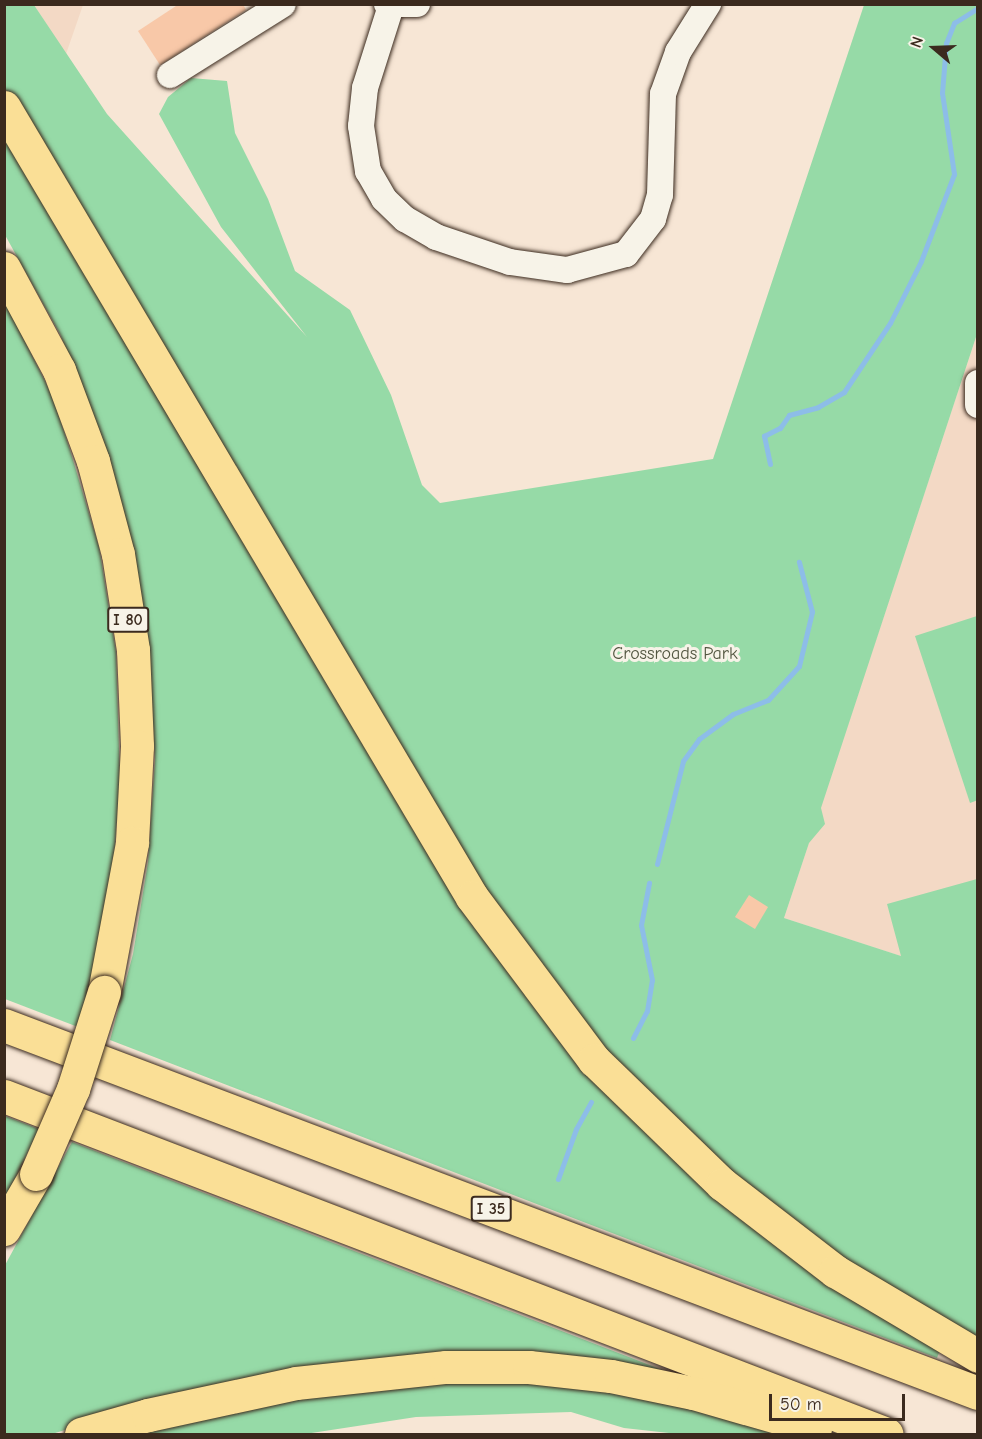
<!DOCTYPE html>
<style>
body{margin:0}
#map{position:relative;width:982px;height:1439px;overflow:hidden;background:#f7e6d5;font-family:"Comic Neue",sans-serif}
div>[style]{position:absolute}
.built>*{inset:0;background:#f3d9c5}
.green>*{inset:0;background:#96daa7}
.stream>*{height:5px;margin:-2.5px;padding:0 2.5px;transform-origin:2.5px;border-radius:2.5px;background:#8dbde8}
.building>*{inset:0;background:#f8c8a8}
.roads{filter:drop-shadow(0 0 2px #3b2a1e) drop-shadow(0 0 2px #3b2a1e)}
.minor>*{height:26px;margin:-13px;padding:0 13px;transform-origin:13px;border-radius:13px;background:#f7f3e8}
.highway>*{height:33px;margin:-16.5px;padding:0 16.5px;transform-origin:16.5px;border-radius:16.5px;background:#fadf96}
.bridges{filter:drop-shadow(0 0 2px #3b2a1e) drop-shadow(0 0 2px #3b2a1e)}
.highway-bridge>*{height:33px;margin:-16.5px;padding:0 16.5px;transform-origin:16.5px;border-radius:16.5px;background:#fadf96}
span{translate:-50% -50%;white-space:nowrap;text-align:center;line-height:1.15;-webkit-text-stroke:6px #f7f3e8;paint-order:stroke}
.shield-label span{padding:2px 4px;background:#f7f3e8;border:2px solid;border-radius:4px;-webkit-text-stroke-width:0}
.shield-label{font-size:16px;color:#3b2a1e;font-weight:700}
.park-label{font-size:18px;color:#525640}
.frame{position:absolute;inset:0;border:6px solid #3b2a1e;pointer-events:none}
.north{position:absolute;left:904px;top:18px;width:60px;height:60px;-webkit-text-stroke:4px #f7f3e8;paint-order:stroke;rotate:289deg;font-size:16px;font-weight:700;line-height:24px;text-align:center;color:#3b2a1e}
.north::after{content:'';display:block;margin:auto;width:21px;height:27px;background:#3b2a1e;clip-path:polygon(50% 0,100% 100%,50% 72%,0 100%)}
.scale{position:absolute;left:769px;top:1394px;width:136px;height:27px;box-sizing:border-box;border:3px solid #3b2a1e;border-top:0;padding-left:8px;font-size:18px;line-height:21px;white-space:nowrap;color:#3b2a1e;-webkit-text-stroke:4px #f7f3e8;paint-order:stroke}
</style>
<div id="map">
<div class="built">
<i style="clip-path:polygon(34px 5px,83px 5px,66px 54px)"></i>
<i style="clip-path:polygon(977px 334px,977px 981px,784px 918px)"></i>
</div>
<div class="green">
<i style="clip-path:polygon(4px 5px,34px 5px,107px 114px,307px 337px,221px 227px,159px 114px,168px 97px,191px 78px,227px 81px,235px 133px,268px 199px,295px 271px,350px 310px,391px 395px,422px 485px,440px 503px,713px 459px,864px 5px,977px 5px,977px 334px,821px 808px,825px 824px,809px 843px,784px 918px,901px 956px,887px 904px,977px 879px,977px 1347px,892px 1297px,660px 1115px,518px 945px,5px 88px)"></i>
<i style="clip-path:polygon(4px 129px,556px 1031px,940px 1350px,937px 1358px,110px 1040px,133px 954px,148px 862px,155px 760px,149px 655px,131px 543px,99px 430px,60px 334px,5px 235px)"></i>
<i style="clip-path:polygon(4px 300px,52px 395px,70px 450px,99px 547px,116px 652px,120px 782px,112px 881px,101px 943px,78px 1027px,5px 999px)"></i>
<i style="clip-path:polygon(977px 616px,978px 800px,970px 803px,915px 636px)"></i>
<i style="clip-path:polygon(5px 1116px,39px 1129px,5px 1199px)"></i>
<i style="clip-path:polygon(72px 1142px,665px 1371px,592px 1365px,97px 1420px,52px 1434px,5px 1434px,4px 1267px)"></i>
<i style="clip-path:polygon(503px 1379px,634px 1394px,786px 1434px,678px 1434px,624px 1428px,571px 1412px,416px 1417px,305px 1434px,123px 1434px,288px 1396px)"></i>
</div>
<div class="stream">
<i style="left:770px;top:464px;width:29px;rotate:-102deg"></i>
<i style="left:764px;top:436px;width:18px;rotate:-27deg"></i>
<i style="left:780px;top:428px;width:16px;rotate:-55deg"></i>
<i style="left:789px;top:415px;width:30px;rotate:-15deg"></i>
<i style="left:818px;top:407px;width:30px;rotate:-30deg"></i>
<i style="left:844px;top:392px;width:83px;rotate:-56.3deg"></i>
<i style="left:890px;top:323px;width:69px;rotate:-63.4deg"></i>
<i style="left:921px;top:261px;width:93px;rotate:-69.2deg"></i>
<i style="left:954px;top:174px;width:82px;rotate:-98.4deg"></i>
<i style="left:942px;top:93px;width:50px;rotate:-85.4deg"></i>
<i style="left:946px;top:43px;width:22px;rotate:-68deg"></i>
<i style="left:954px;top:23px;width:28px;rotate:-32deg"></i>
<i style="left:657px;top:864px;width:106px;rotate:-75.8deg"></i>
<i style="left:683px;top:761px;width:27px;rotate:-54deg"></i>
<i style="left:699px;top:739px;width:42px;rotate:-36.3deg"></i>
<i style="left:733px;top:714px;width:38px;rotate:-22deg"></i>
<i style="left:768px;top:700px;width:46px;rotate:-47.6deg"></i>
<i style="left:799px;top:666px;width:56px;rotate:-76.5deg"></i>
<i style="left:812px;top:612px;width:52px;rotate:-104.6deg"></i>
<i style="left:633px;top:1038px;width:30px;rotate:-63deg"></i>
<i style="left:647px;top:1011px;width:31px;rotate:-81deg"></i>
<i style="left:652px;top:980px;width:56px;rotate:-101.3deg"></i>
<i style="left:641px;top:925px;width:43px;rotate:-79.2deg"></i>
<i style="left:558px;top:1179px;width:53px;rotate:-70.2deg"></i>
<i style="left:576px;top:1129px;width:31px;rotate:-61deg"></i>
</div>
<div class="building">
<i style="clip-path:polygon(179px 4px,243px 4px,246px 10px,160px 65px,138px 31px)"></i>
<i style="clip-path:polygon(749px 895px,768px 907px,755px 929px,735px 917px)"></i>
</div>
<div class="roads">
<div class="minor">
<i style="left:387px;top:4px;width:30px"></i>
<i style="left:391px;top:6px;width:86px;rotate:107.6deg"></i>
<i style="left:365px;top:88px;width:38px;rotate:96deg"></i>
<i style="left:361px;top:126px;width:46px;rotate:81.2deg"></i>
<i style="left:368px;top:171px;width:32px;rotate:60deg"></i>
<i style="left:384px;top:199px;width:29px;rotate:44deg"></i>
<i style="left:405px;top:219px;width:36px;rotate:30deg"></i>
<i style="left:436px;top:237px;width:78px;rotate:18.7deg"></i>
<i style="left:510px;top:262px;width:58px;rotate:8deg"></i>
<i style="left:567px;top:270px;width:61px;rotate:-15.2deg"></i>
<i style="left:626px;top:254px;width:44px;rotate:-52.4deg"></i>
<i style="left:653px;top:219px;width:25px;rotate:-74deg"></i>
<i style="left:660px;top:195px;width:101px;rotate:-88.3deg"></i>
<i style="left:663px;top:94px;width:45px;rotate:-70.3deg"></i>
<i style="left:678px;top:52px;width:57px;rotate:-58deg"></i>
<i style="left:170px;top:75px;width:133px;rotate:-32.1deg"></i>
<i style="left:978px;top:383px;width:22px;rotate:90deg"></i>
</div>
<div class="highway">
<i style="left:4px;top:107px;width:918px;rotate:59.36deg"></i>
<i style="left:472px;top:897px;width:204px;rotate:53.2deg"></i>
<i style="left:594px;top:1060px;width:178px;rotate:44.1deg"></i>
<i style="left:722px;top:1184px;width:143px;rotate:37.6deg"></i>
<i style="left:835px;top:1271px;width:166px;rotate:30.7deg"></i>
<i style="left:4px;top:268px;width:116px;rotate:61.7deg"></i>
<i style="left:59px;top:370px;width:97px;rotate:69.5deg"></i>
<i style="left:93px;top:461px;width:96px;rotate:75deg"></i>
<i style="left:118px;top:554px;width:97px;rotate:81.1deg"></i>
<i style="left:133px;top:650px;width:96px;rotate:87.6deg"></i>
<i style="left:137px;top:746px;width:97px;rotate:93deg"></i>
<i style="left:132px;top:843px;width:152px;rotate:100.6deg"></i>
<i style="left:4px;top:1025px;width:1041px;rotate:20.7deg"></i>
<i style="left:4px;top:1096px;width:945px;rotate:20.95deg"></i>
<i style="left:4px;top:1229px;width:64px;rotate:-59.8deg"></i>
<i style="left:81px;top:1434px;width:70px;rotate:-15.8deg"></i>
<i style="left:148px;top:1415px;width:151px;rotate:-12.2deg"></i>
<i style="left:296px;top:1383px;width:151px;rotate:-6.1deg"></i>
<i style="left:446px;top:1367px;width:83px"></i>
<i style="left:529px;top:1367px;width:82px;rotate:6.3deg"></i>
<i style="left:611px;top:1376px;width:84px;rotate:11.7deg"></i>
<i style="left:693px;top:1393px;width:127px;rotate:16deg"></i>
</div>
</div>
<div class="bridges">
<div class="highway-bridge">
<i style="left:36px;top:1174px;width:93px;rotate:-66.5deg"></i>
<i style="left:73px;top:1089px;width:102px;rotate:-72.3deg"></i>
</div>
</div>
<div class="shield-label">
<span style="left:128px;top:620px">I 80</span>
<span style="left:491px;top:1209px">I 35</span>
</div>
<div class="park-label">
<span style="left:675px;top:654px">Crossroads Park</span>
</div>
<div class="frame"></div>
<div class="north">N</div>
<div class="scale">50 m</div>
</div>
